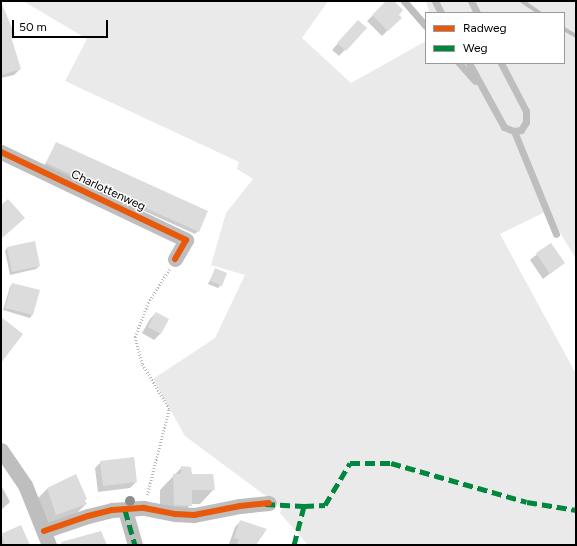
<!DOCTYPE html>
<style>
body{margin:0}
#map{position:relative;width:577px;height:546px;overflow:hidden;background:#fff;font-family:Figtree,sans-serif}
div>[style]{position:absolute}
.green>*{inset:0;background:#eaeaea}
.shadow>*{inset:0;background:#0003}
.stream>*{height:4px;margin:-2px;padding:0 2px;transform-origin:2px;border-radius:2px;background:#bcbcbc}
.building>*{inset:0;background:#dcdcdc}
.path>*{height:2.5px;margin-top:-1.25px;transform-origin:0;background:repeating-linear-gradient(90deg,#b8b8b8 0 1px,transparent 0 3px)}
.service>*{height:7px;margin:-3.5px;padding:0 3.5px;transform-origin:3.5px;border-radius:3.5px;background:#bebebe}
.minor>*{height:15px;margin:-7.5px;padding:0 7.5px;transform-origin:7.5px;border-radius:7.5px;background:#bebebe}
.quiet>*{height:5px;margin-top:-2.5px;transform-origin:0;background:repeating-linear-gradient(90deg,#00873e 0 10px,transparent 0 15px)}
.cycleway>*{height:6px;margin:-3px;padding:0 3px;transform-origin:3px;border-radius:3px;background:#e8590c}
.trees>*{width:10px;height:10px;margin:-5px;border-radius:50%;background:#8d8d8d}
span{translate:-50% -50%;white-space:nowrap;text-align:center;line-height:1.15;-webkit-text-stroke:3px #fff;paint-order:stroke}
.street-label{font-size:12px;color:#000}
.frame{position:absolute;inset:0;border:2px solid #000;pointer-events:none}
.legend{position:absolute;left:425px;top:12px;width:140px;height:52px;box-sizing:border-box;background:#fff;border:1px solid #999;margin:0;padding:5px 7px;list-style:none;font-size:12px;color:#000}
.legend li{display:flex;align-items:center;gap:8px;height:20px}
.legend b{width:20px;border:1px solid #999}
.scale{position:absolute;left:12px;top:20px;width:96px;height:18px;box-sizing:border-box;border:2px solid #000;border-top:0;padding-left:5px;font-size:12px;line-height:14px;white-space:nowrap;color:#000;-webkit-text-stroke:3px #fff;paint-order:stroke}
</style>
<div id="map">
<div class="green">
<i style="clip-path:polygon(23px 1px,328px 1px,302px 38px,351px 83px,426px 41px,426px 63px,564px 63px,564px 13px,429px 13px,426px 1px,576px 1px,576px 259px,547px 211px,500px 234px,576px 374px,576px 545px,308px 545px,280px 513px,282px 508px,185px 436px,153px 379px,215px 338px,245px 275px,211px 265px,226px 213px,253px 179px,237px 169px,239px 162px,65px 81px,87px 39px)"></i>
</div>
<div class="shadow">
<i style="clip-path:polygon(388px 1px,393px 1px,397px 15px,400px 18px,382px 36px,367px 21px)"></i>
<i style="clip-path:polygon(1px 4px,14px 35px,11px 38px,20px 69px,14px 75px,1px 78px)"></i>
<i style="clip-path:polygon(353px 27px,366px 28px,339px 56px,332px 50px)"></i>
<i style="clip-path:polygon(56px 144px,198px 231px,195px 234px,44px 166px)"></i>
<i style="clip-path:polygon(550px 244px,563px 263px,543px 279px,530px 260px)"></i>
<i style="clip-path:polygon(7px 248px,39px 266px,36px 269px,10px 275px,5px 251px)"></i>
<i style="clip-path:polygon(215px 270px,221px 285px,218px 288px,208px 284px)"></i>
<i style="clip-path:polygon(12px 284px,39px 291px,32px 315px,30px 318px,3px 310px,10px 287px)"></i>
<i style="clip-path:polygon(156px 313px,168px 320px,160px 334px,154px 340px,142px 333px,150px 319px)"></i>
<i style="clip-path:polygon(134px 458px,136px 482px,130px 488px,98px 492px,95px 468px,101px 462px)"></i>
<i style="clip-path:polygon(182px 467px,191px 475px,214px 489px,200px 504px,191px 504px,177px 520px,160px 518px,160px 490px)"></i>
<i style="clip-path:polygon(1px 485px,10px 502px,1px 510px)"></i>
<i style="clip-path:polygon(47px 489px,86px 499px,84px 501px,86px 504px,77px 513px,47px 523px,38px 498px)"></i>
<i style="clip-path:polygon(241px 521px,255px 545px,229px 544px,235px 527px)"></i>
<i style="clip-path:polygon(21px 526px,28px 545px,1px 545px,1px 535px)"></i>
</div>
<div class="stream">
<i style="left:522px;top:1px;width:22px;rotate:34deg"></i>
<i style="left:564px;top:29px;width:14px;rotate:30deg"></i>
</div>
<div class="building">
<i style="clip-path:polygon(386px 1px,394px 1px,403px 10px,399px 15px,402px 18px,388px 31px,372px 15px)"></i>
<i style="clip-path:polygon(1px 2px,15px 35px,11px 37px,21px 69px,1px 75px)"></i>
<i style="clip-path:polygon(358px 20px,367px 28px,346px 51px,337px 43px)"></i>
<i style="clip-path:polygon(56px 142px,208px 211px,199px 232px,46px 163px)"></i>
<i style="clip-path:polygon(8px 199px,25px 218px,1px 239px,1px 205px)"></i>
<i style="clip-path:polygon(35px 241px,40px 266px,12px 272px,7px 247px)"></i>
<i style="clip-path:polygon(551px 243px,565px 263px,550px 274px,536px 253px)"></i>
<i style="clip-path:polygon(215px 268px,227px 273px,222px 286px,210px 281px)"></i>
<i style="clip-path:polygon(12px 283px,40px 290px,33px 315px,5px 308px)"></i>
<i style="clip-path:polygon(156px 312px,169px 319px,161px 334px,148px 327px)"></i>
<i style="clip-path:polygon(1px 317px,23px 334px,1px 363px)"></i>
<i style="clip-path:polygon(134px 457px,137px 482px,103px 486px,100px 461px)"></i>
<i style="clip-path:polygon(181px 466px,191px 467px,192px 474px,213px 474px,215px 490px,192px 490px,192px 506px,174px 505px,173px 474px,181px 474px)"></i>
<i style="clip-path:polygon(76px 474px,87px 499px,85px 500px,87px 504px,56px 515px,47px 488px)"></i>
<i style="clip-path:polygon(240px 520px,267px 529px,256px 545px,237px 545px,239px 539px,234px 538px)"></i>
<i style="clip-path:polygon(21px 525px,30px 545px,5px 545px,1px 534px)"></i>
<i style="clip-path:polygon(101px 531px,107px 545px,61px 545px,61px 542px)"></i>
</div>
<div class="path">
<i style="left:147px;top:495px;width:89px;rotate:-75.7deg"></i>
<i style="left:169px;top:409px;width:52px;rotate:-121deg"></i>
<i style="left:142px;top:364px;width:28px;rotate:-105deg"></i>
<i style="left:135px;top:337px;width:36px;rotate:-69deg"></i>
<i style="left:148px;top:303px;width:40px;rotate:-58deg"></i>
</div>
<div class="service">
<i style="left:404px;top:1px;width:33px;rotate:49deg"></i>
<i style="left:435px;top:1px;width:13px;rotate:63deg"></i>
<i style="left:471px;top:1px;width:13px;rotate:63deg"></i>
<i style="left:459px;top:63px;width:24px;rotate:48deg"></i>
<i style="left:469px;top:63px;width:73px;rotate:61.3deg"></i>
<i style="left:504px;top:127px;width:11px;rotate:22deg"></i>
<i style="left:514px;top:131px;width:7px;rotate:-8deg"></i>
<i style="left:521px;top:130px;width:9px;rotate:-58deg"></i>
<i style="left:526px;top:122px;width:11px;rotate:-90deg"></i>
<i style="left:526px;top:111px;width:54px;rotate:-117.5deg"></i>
<i style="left:514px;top:131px;width:111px;rotate:67.8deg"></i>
</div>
<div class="minor">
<i style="left:1px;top:152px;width:205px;rotate:25.4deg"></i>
<i style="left:186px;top:240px;width:22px;rotate:120deg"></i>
<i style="left:1px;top:450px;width:42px;rotate:55.6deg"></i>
<i style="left:25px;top:485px;width:65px;rotate:68.2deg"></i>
<i style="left:125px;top:510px;width:36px;rotate:74deg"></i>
<i style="left:44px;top:531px;width:46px;rotate:-18.8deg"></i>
<i style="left:88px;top:516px;width:25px;rotate:-14deg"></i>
<i style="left:112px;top:510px;width:32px;rotate:-4deg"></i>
<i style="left:144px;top:508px;width:32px;rotate:11deg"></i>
<i style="left:175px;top:514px;width:19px;rotate:3deg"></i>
<i style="left:194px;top:515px;width:47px;rotate:-11.1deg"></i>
<i style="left:240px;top:506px;width:29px;rotate:-6deg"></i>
</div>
<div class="quiet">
<i style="left:265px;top:504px;width:39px;rotate:3deg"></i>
<i style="left:125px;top:510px;width:36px;rotate:74deg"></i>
<i style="left:294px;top:545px;width:40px;rotate:-75.6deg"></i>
<i style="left:304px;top:506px;width:21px;rotate:-3deg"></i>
<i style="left:325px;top:505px;width:49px;rotate:-59.2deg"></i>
<i style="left:350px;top:463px;width:41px"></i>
<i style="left:391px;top:463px;width:141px;rotate:16deg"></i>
<i style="left:527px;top:502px;width:50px;rotate:9.3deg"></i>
</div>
<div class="cycleway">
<i style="left:1px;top:152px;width:205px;rotate:25.4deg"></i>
<i style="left:186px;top:240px;width:22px;rotate:120deg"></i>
<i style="left:44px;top:531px;width:46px;rotate:-18.8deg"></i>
<i style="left:88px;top:516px;width:25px;rotate:-14deg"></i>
<i style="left:112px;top:510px;width:32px;rotate:-4deg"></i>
<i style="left:144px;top:508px;width:32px;rotate:11deg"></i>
<i style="left:175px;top:514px;width:19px;rotate:3deg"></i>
<i style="left:194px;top:515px;width:47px;rotate:-11.1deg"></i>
<i style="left:240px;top:506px;width:29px;rotate:-6deg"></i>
</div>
<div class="trees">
<i style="left:130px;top:501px"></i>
</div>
<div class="street-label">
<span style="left:108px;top:191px;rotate:25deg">Charlottenweg</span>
</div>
<div class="frame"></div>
<ul class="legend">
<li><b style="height:5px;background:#e8590c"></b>Radweg</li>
<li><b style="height:5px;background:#00873e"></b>Weg</li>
</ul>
<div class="scale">50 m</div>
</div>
